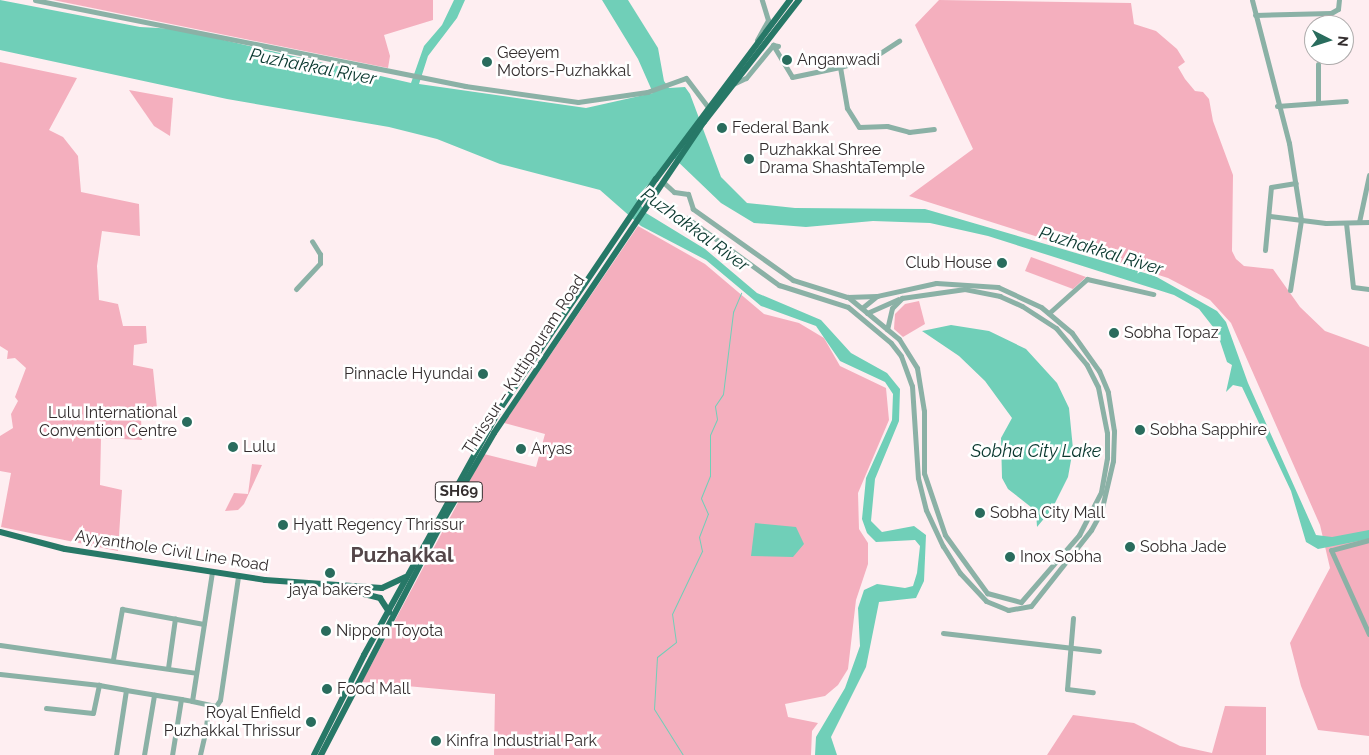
<!DOCTYPE html>
<meta charset="utf-8">
<style>
body{margin:0}
#map{position:relative;width:1369px;height:755px;overflow:hidden;background:#feeef1;font-family:Raleway,sans-serif}
div>[style]{position:absolute}
.green>*{inset:0;background:#f4afbe}
.water>*{inset:0;background:#70cfb8}
.stream>*{height:1px;margin:-0.5px;padding:0 0.5px;transform-origin:0.5px;border-radius:0.5px;background:#70cfb8}
.minor>*{height:5px;margin:-2.5px;padding:0 2.5px;transform-origin:2.5px;border-radius:2.5px;background:#8bb1a6}
.major>*{height:6px;margin:-3px;padding:0 3px;transform-origin:3px;border-radius:3px;background:#277867}
.dots>*{width:14px;height:14px;translate:-50% -50%;box-sizing:border-box;border:2px solid #fff;border-radius:50%}
span{translate:-50% -50%;white-space:nowrap;text-align:center;line-height:1.15;-webkit-text-stroke:5px #fff;paint-order:stroke}
.shield-label span{padding:1px 4px;background:#fff;border:1px solid;border-radius:4px;-webkit-text-stroke-width:0}
.shield-label{font-size:15px;color:#332d2e;font-weight:700}
.poi-label{font-size:16px;color:#332d2e}
.left{translate:0 -50%;text-align:left}
.right{translate:-100% -50%;text-align:right}
.street-label{font-size:16px;color:#332d2e}
.water-label{font-size:18px;color:#09372e;font-style:italic}
.district-label{font-size:21px;color:#534649;font-weight:700}
.north{position:absolute;left:1304px;top:15px;width:50px;height:50px;box-sizing:border-box;background:#fff;border:1px solid #adabab;border-radius:50%;rotate:95deg;font-size:14px;font-weight:700;line-height:20px;text-align:center;color:#332d2e}
.north::after{content:'';display:block;margin:auto;width:18px;height:22px;background:#296c5d;clip-path:polygon(50% 0,100% 100%,50% 72%,0 100%)}
</style>
<div id="map">
<div class="green">
<i style="clip-path:polygon(53px 0,433px 0,433px 20px,384px 35px,390px 56px,388px 68px)"></i>
<i style="clip-path:polygon(939px 0,1131px 3px,1134px 24px,1156px 31px,1177px 49px,1185px 62px,1178px 67px,1185px 79px,1195px 91px,1203px 92px,1209px 99px,1213px 121px,1233px 175px,1232px 251px,1236px 259px,1244px 266px,1273px 269px,1300px 307px,1325px 331px,1369px 347px,1369px 736px,1318px 730px,1301px 686px,1290px 643px,1330px 568px,1320px 525px,1231px 323px,1210px 300px,1168px 278px,909px 196px,973px 149px,915px 25px)"></i>
<i style="clip-path:polygon(0 62px,77px 78px,49px 130px,63px 137px,78px 156px,81px 192px,139px 204px,140px 236px,102px 231px,97px 266px,99px 300px,118px 304px,123px 326px,146px 326px,147px 343px,134px 345px,133px 365px,153px 369px,158px 418px,141px 418px,142px 440px,101px 438px,100px 485px,122px 490px,118px 551px,1px 527px,11px 473px,0 471px,0 436px,13px 428px,11px 414px,18px 401px,15px 397px,26px 368px,15px 358px,7px 359px,8px 351px,0 346px)"></i>
<i style="clip-path:polygon(129px 90px,173px 98px,170px 136px,154px 126px)"></i>
<i style="clip-path:polygon(638px 226px,705px 264px,764px 314px,799px 323px,824px 338px,840px 366px,886px 388px,889px 420px,858px 493px,859px 529px,868px 543px,868px 564px,856px 600px,848px 669px,838px 685px,825px 696px,785px 704px,788px 717px,818px 723px,812px 731px,811px 755px,494px 755px,495px 694px,362px 682px,484px 454px,536px 467px,545px 434px,504px 423px)"></i>
<i style="clip-path:polygon(1031px 257px,1086px 277px,1073px 289px,1025px 271px)"></i>
<i style="clip-path:polygon(919px 301px,925px 324px,903px 337px,894px 329px,895px 314px,905px 304px)"></i>
<i style="clip-path:polygon(252px 464px,262px 465px,244px 504px,238px 510px,225px 511px,234px 493px,248px 494px)"></i>
<i style="clip-path:polygon(1225px 706px,1266px 707px,1266px 755px,1047px 755px,1073px 715px,1134px 723px,1180px 746px,1212px 753px)"></i>
</div>
<div class="water">
<i style="clip-path:polygon(0 0,140px 27px,176px 29px,411px 83px,424px 46px,442px 25px,454px 0,465px 0,457px 18px,428px 56px,419px 84px,586px 108px,653px 93px,638px 59px,602px 0,628px 0,658px 48px,664px 81px,669px 88px,685px 87px,690px 94px,721px 177px,747px 203px,795px 208px,925px 209px,1155px 276px,1217px 311px,1226px 322px,1248px 383px,1316px 535px,1332px 537px,1369px 530px,1369px 539px,1318px 549px,1306px 542px,1291px 491px,1242px 387px,1233px 385px,1226px 392px,1232px 365px,1227px 362px,1217px 332px,1199px 309px,1174px 295px,988px 236px,930px 223px,873px 221px,806px 227px,754px 223px,721px 203px,673px 157px,636px 198px,646px 213px,705px 249px,757px 293px,821px 320px,851px 353px,887px 373px,900px 389px,899px 421px,875px 479px,871px 521px,882px 532px,914px 526px,926px 535px,924px 581px,916px 598px,879px 602px,866px 667px,831px 737px,837px 755px,815px 755px,816px 737px,845px 688px,860px 646px,858px 608px,864px 590px,877px 584px,905px 588px,913px 586px,917px 573px,920px 546px,915px 540px,876px 542px,867px 533px,862px 519px,866px 478px,892px 420px,893px 394px,885px 382px,840px 361px,816px 326px,761px 306px,706px 260px,641px 226px,600px 190px,500px 164px,437px 139px,389px 127px,227px 99px,0 50px)"></i>
<i style="clip-path:polygon(951px 325px,989px 331px,1026px 349px,1057px 383px,1069px 408px,1073px 449px,1068px 477px,1052px 509px,1037px 527px,1036px 511px,1008px 489px,1002px 478px,1001px 438px,1012px 418px,985px 381px,959px 356px,922px 331px)"></i>
<i style="clip-path:polygon(755px 523px,796px 527px,804px 544px,793px 557px,751px 556px)"></i>
</div>
<div class="stream">
<i style="left:683px;top:755px;width:54px;rotate:-122.2deg"></i>
<i style="left:654px;top:709px;width:52px;rotate:-86.7deg"></i>
<i style="left:657px;top:657px;width:24px;rotate:-38deg"></i>
<i style="left:676px;top:642px;width:28px;rotate:-98deg"></i>
<i style="left:672px;top:614px;width:70px;rotate:-64.5deg"></i>
<i style="left:702px;top:551px;width:14px;rotate:-102deg"></i>
<i style="left:699px;top:537px;width:25px;rotate:-69deg"></i>
<i style="left:708px;top:514px;width:17px;rotate:-114deg"></i>
<i style="left:701px;top:498px;width:24px;rotate:-68deg"></i>
<i style="left:710px;top:476px;width:41px;rotate:-90deg"></i>
<i style="left:710px;top:435px;width:17px;rotate:-66deg"></i>
<i style="left:717px;top:419px;width:13px;rotate:-99deg"></i>
<i style="left:715px;top:406px;width:14px;rotate:-56deg"></i>
<i style="left:723px;top:394px;width:83px;rotate:-83deg"></i>
<i style="left:733px;top:312px;width:21px;rotate:-67deg"></i>
</div>
<div class="minor">
<i style="left:35px;top:0;width:439px;rotate:11.3deg"></i>
<i style="left:465px;top:86px;width:114px;rotate:8.1deg"></i>
<i style="left:578px;top:102px;width:70px;rotate:-8.2deg"></i>
<i style="left:647px;top:92px;width:41px;rotate:-19.7deg"></i>
<i style="left:686px;top:78px;width:38px;rotate:53deg"></i>
<i style="left:1252px;top:0;width:148px;rotate:75.5deg"></i>
<i style="left:1289px;top:143px;width:78px;rotate:81.1deg"></i>
<i style="left:1301px;top:220px;width:71px;rotate:98.9deg"></i>
<i style="left:1255px;top:15px;width:76px;rotate:-1.5deg"></i>
<i style="left:1331px;top:13px;width:8px;rotate:-30deg"></i>
<i style="left:1338px;top:9px;width:9px;rotate:-84deg"></i>
<i style="left:757px;top:40px;width:23px;rotate:-61deg"></i>
<i style="left:768px;top:20px;width:21px;rotate:-107deg"></i>
<i style="left:778px;top:46px;width:5px;rotate:-169deg"></i>
<i style="left:773px;top:45px;width:37px;rotate:59deg"></i>
<i style="left:792px;top:77px;width:49px;rotate:-11.8deg"></i>
<i style="left:840px;top:67px;width:42px;rotate:80.3deg"></i>
<i style="left:847px;top:108px;width:22px;rotate:58deg"></i>
<i style="left:859px;top:127px;width:28px;rotate:-2deg"></i>
<i style="left:887px;top:126px;width:23px;rotate:15deg"></i>
<i style="left:909px;top:132px;width:25px;rotate:-7deg"></i>
<i style="left:1318px;top:64px;width:38px;rotate:90deg"></i>
<i style="left:840px;top:67px;width:35px;rotate:-16deg"></i>
<i style="left:874px;top:57px;width:30px;rotate:-33deg"></i>
<i style="left:733px;top:84px;width:14px;rotate:-25deg"></i>
<i style="left:746px;top:78px;width:43px;rotate:-50.7deg"></i>
<i style="left:1277px;top:106px;width:69px;rotate:-4.1deg"></i>
<i style="left:653px;top:197px;width:29px;rotate:46deg"></i>
<i style="left:673px;top:218px;width:14px"></i>
<i style="left:687px;top:218px;width:114px;rotate:36.1deg"></i>
<i style="left:779px;top:285px;width:72px;rotate:17.7deg"></i>
<i style="left:848px;top:307px;width:56px;rotate:39.9deg"></i>
<i style="left:891px;top:343px;width:16px;rotate:52deg"></i>
<i style="left:901px;top:356px;width:32px;rotate:70deg"></i>
<i style="left:912px;top:386px;width:92px;rotate:86.3deg"></i>
<i style="left:918px;top:478px;width:33px;rotate:76deg"></i>
<i style="left:926px;top:510px;width:40px;rotate:65deg"></i>
<i style="left:943px;top:546px;width:32px;rotate:58deg"></i>
<i style="left:960px;top:573px;width:38px;rotate:47deg"></i>
<i style="left:986px;top:601px;width:24px;rotate:22deg"></i>
<i style="left:1008px;top:610px;width:23px;rotate:-10deg"></i>
<i style="left:1031px;top:606px;width:97px;rotate:-51.7deg"></i>
<i style="left:1091px;top:530px;width:21px;rotate:-61deg"></i>
<i style="left:1101px;top:512px;width:52px;rotate:-76.8deg"></i>
<i style="left:1113px;top:461px;width:30px;rotate:-88deg"></i>
<i style="left:1114px;top:431px;width:39px;rotate:-99deg"></i>
<i style="left:1108px;top:392px;width:23px;rotate:-113deg"></i>
<i style="left:1099px;top:371px;width:47px;rotate:-125.4deg"></i>
<i style="left:1072px;top:333px;width:40px;rotate:-140deg"></i>
<i style="left:1041px;top:307px;width:47px;rotate:-155.1deg"></i>
<i style="left:998px;top:287px;width:62px;rotate:-176.3deg"></i>
<i style="left:936px;top:283px;width:60px;rotate:167.6deg"></i>
<i style="left:877px;top:296px;width:30px;rotate:178deg"></i>
<i style="left:847px;top:297px;width:57px;rotate:-162.5deg"></i>
<i style="left:793px;top:280px;width:123px;rotate:-144.6deg"></i>
<i style="left:693px;top:209px;width:16px;rotate:-108deg"></i>
<i style="left:688px;top:194px;width:14px;rotate:-172deg"></i>
<i style="left:674px;top:192px;width:15px;rotate:-138deg"></i>
<i style="left:1270px;top:216px;width:56px;rotate:7.1deg"></i>
<i style="left:1326px;top:223px;width:43px;rotate:-1.3deg"></i>
<i style="left:1359px;top:222px;width:48px;rotate:-78deg"></i>
<i style="left:1346px;top:223px;width:64px;rotate:83.8deg"></i>
<i style="left:1353px;top:287px;width:16px;rotate:7deg"></i>
<i style="left:1265px;top:250px;width:63px;rotate:-84.6deg"></i>
<i style="left:1271px;top:187px;width:25px;rotate:-9deg"></i>
<i style="left:296px;top:289px;width:35px;rotate:-47deg"></i>
<i style="left:320px;top:263px;width:9px;rotate:-90deg"></i>
<i style="left:320px;top:254px;width:15px;rotate:-122deg"></i>
<i style="left:848px;top:297px;width:66px;rotate:39.5deg"></i>
<i style="left:899px;top:339px;width:34px;rotate:58deg"></i>
<i style="left:917px;top:368px;width:44px;rotate:80.8deg"></i>
<i style="left:924px;top:411px;width:62px;rotate:90deg"></i>
<i style="left:924px;top:473px;width:65px;rotate:71.3deg"></i>
<i style="left:945px;top:535px;width:72px;rotate:54.1deg"></i>
<i style="left:987px;top:593px;width:35px;rotate:15deg"></i>
<i style="left:1021px;top:602px;width:89px;rotate:-49.1deg"></i>
<i style="left:1079px;top:535px;width:48px;rotate:-62.9deg"></i>
<i style="left:1101px;top:492px;width:35px;rotate:-80deg"></i>
<i style="left:1107px;top:458px;width:25px;rotate:-90deg"></i>
<i style="left:1107px;top:433px;width:47px;rotate:-101.1deg"></i>
<i style="left:1098px;top:387px;width:25px;rotate:-117deg"></i>
<i style="left:1087px;top:365px;width:48px;rotate:-130deg"></i>
<i style="left:1056px;top:328px;width:40px;rotate:-147.1deg"></i>
<i style="left:1022px;top:306px;width:24px;rotate:-156deg"></i>
<i style="left:1000px;top:296px;width:36px;rotate:-169deg"></i>
<i style="left:965px;top:289px;width:64px;rotate:171.9deg"></i>
<i style="left:902px;top:298px;width:14px;rotate:135deg"></i>
<i style="left:892px;top:308px;width:22px;rotate:103deg"></i>
<i style="left:862px;top:308px;width:19px;rotate:-39deg"></i>
<i style="left:867px;top:313px;width:34px;rotate:-24deg"></i>
<i style="left:1049px;top:313px;width:51px;rotate:-41.8deg"></i>
<i style="left:1087px;top:279px;width:68px;rotate:12.8deg"></i>
<i style="left:1369px;top:540px;width:39px;rotate:165deg"></i>
<i style="left:1331px;top:550px;width:92px;rotate:65.7deg"></i>
<i style="left:1073px;top:618px;width:71px;rotate:94.8deg"></i>
<i style="left:1067px;top:689px;width:26px;rotate:7deg"></i>
<i style="left:943px;top:633px;width:157px;rotate:6.6deg"></i>
<i style="left:0;top:645px;width:198px;rotate:8.1deg"></i>
<i style="left:113px;top:659px;width:51px;rotate:-79.8deg"></i>
<i style="left:122px;top:609px;width:83px;rotate:10.4deg"></i>
<i style="left:168px;top:668px;width:50px;rotate:-82deg"></i>
<i style="left:0;top:674px;width:100px;rotate:6.3deg"></i>
<i style="left:126px;top:690px;width:56px;rotate:9.3deg"></i>
<i style="left:181px;top:699px;width:57px;rotate:99.1deg"></i>
<i style="left:181px;top:699px;width:11px;rotate:10deg"></i>
<i style="left:192px;top:701px;width:131px;rotate:-81.2deg"></i>
<i style="left:192px;top:701px;width:25px;rotate:12deg"></i>
<i style="left:216px;top:706px;width:7px;rotate:-56deg"></i>
<i style="left:220px;top:700px;width:125px;rotate:-81.7deg"></i>
<i style="left:46px;top:708px;width:47px;rotate:6.1deg"></i>
<i style="left:93px;top:713px;width:29px;rotate:-78deg"></i>
<i style="left:99px;top:685px;width:27px;rotate:10deg"></i>
<i style="left:126px;top:690px;width:66px;rotate:98.7deg"></i>
<i style="left:175px;top:727px;width:31px;rotate:11deg"></i>
<i style="left:205px;top:733px;width:23px;rotate:103deg"></i>
<i style="left:205px;top:733px;width:28px;rotate:-82deg"></i>
<i style="left:144px;top:755px;width:61px;rotate:-80.5deg"></i>
</div>
<div class="major">
<i style="left:0;top:532px;width:67px;rotate:14.7deg"></i>
<i style="left:65px;top:549px;width:202px;rotate:8.8deg"></i>
<i style="left:265px;top:580px;width:117px;rotate:3.9deg"></i>
<i style="left:382px;top:588px;width:26px;rotate:-25deg"></i>
<i style="left:352px;top:591px;width:29px;rotate:14deg"></i>
<i style="left:380px;top:598px;width:17px;rotate:57deg"></i>
<i style="left:314px;top:755px;width:112px;rotate:-63.4deg"></i>
<i style="left:364px;top:655px;width:281px;rotate:-61.1deg"></i>
<i style="left:500px;top:409px;width:278px;rotate:-55.9deg"></i>
<i style="left:656px;top:179px;width:224px;rotate:-53.2deg"></i>
<i style="left:321px;top:755px;width:266px;rotate:-62.5deg"></i>
<i style="left:444px;top:519px;width:99px;rotate:-59.8deg"></i>
<i style="left:494px;top:433px;width:375px;rotate:-56deg"></i>
<i style="left:704px;top:122px;width:155px;rotate:-52.1deg"></i>
</div>
<div class="dots">
<i style="left:787px;top:60px;background:#296c5d"></i>
<i style="left:487px;top:62px;background:#296c5d"></i>
<i style="left:722px;top:128px;background:#296c5d"></i>
<i style="left:749px;top:159px;background:#296c5d"></i>
<i style="left:1002px;top:263px;background:#296c5d"></i>
<i style="left:1114px;top:333px;background:#296c5d"></i>
<i style="left:483px;top:374px;background:#296c5d"></i>
<i style="left:187px;top:422px;background:#296c5d"></i>
<i style="left:1140px;top:430px;background:#296c5d"></i>
<i style="left:233px;top:447px;background:#296c5d"></i>
<i style="left:521px;top:449px;background:#296c5d"></i>
<i style="left:980px;top:513px;background:#296c5d"></i>
<i style="left:283px;top:525px;background:#296c5d"></i>
<i style="left:1130px;top:547px;background:#296c5d"></i>
<i style="left:1010px;top:557px;background:#296c5d"></i>
<i style="left:330px;top:573px;background:#296c5d"></i>
<i style="left:326px;top:631px;background:#296c5d"></i>
<i style="left:327px;top:689px;background:#296c5d"></i>
<i style="left:311px;top:722px;background:#296c5d"></i>
<i style="left:436px;top:741px;background:#296c5d"></i>
</div>
<div class="shield-label">
<span style="left:459px;top:492px">SH69</span>
</div>
<div class="poi-label">
<span class="left" style="left:497px;top:62px">Geeyem<br>Motors-Puzhakkal</span>
<span class="left" style="left:797px;top:60px">Anganwadi</span>
<span class="left" style="left:732px;top:128px">Federal Bank</span>
<span class="left" style="left:759px;top:159px">Puzhakkal Shree<br>Drama ShashtaTemple</span>
<span class="right" style="left:992px;top:263px">Club House</span>
<span class="left" style="left:1124px;top:333px">Sobha Topaz</span>
<span class="right" style="left:473px;top:374px">Pinnacle Hyundai</span>
<span class="right" style="left:177px;top:422px">Lulu International<br>Convention Centre</span>
<span class="left" style="left:1150px;top:430px">Sobha Sapphire</span>
<span class="left" style="left:243px;top:447px">Lulu</span>
<span class="left" style="left:531px;top:449px">Aryas</span>
<span class="left" style="left:990px;top:513px">Sobha City Mall</span>
<span class="left" style="left:293px;top:525px">Hyatt Regency Thrissur</span>
<span class="left" style="left:1140px;top:547px">Sobha Jade</span>
<span class="left" style="left:1020px;top:557px">Inox Sobha</span>
<span style="left:330px;top:590px">jaya bakers</span>
<span class="left" style="left:336px;top:631px">Nippon Toyota</span>
<span class="left" style="left:337px;top:689px">Food Mall</span>
<span class="right" style="left:301px;top:722px">Royal Enfield<br>Puzhakkal Thrissur</span>
<span class="left" style="left:446px;top:741px">Kinfra Industrial Park</span>
</div>
<div class="street-label">
<span style="left:524px;top:365px;rotate:-57deg">Thrissur – Kuttippuram Road</span>
<span style="left:172px;top:551px;rotate:9deg">Ayyanthole Civil Line Road</span>
</div>
<div class="water-label">
<span style="left:313px;top:67px;rotate:11deg">Puzhakkal River</span>
<span style="left:695px;top:230px;rotate:36deg">Puzhakkal River</span>
<span style="left:1101px;top:251px;rotate:17deg">Puzhakkal River</span>
<span style="left:1036px;top:451px">Sobha City Lake</span>
</div>
<div class="district-label">
<span style="left:402px;top:555px">Puzhakkal</span>
</div>
<div class="north">N</div>
</div>
